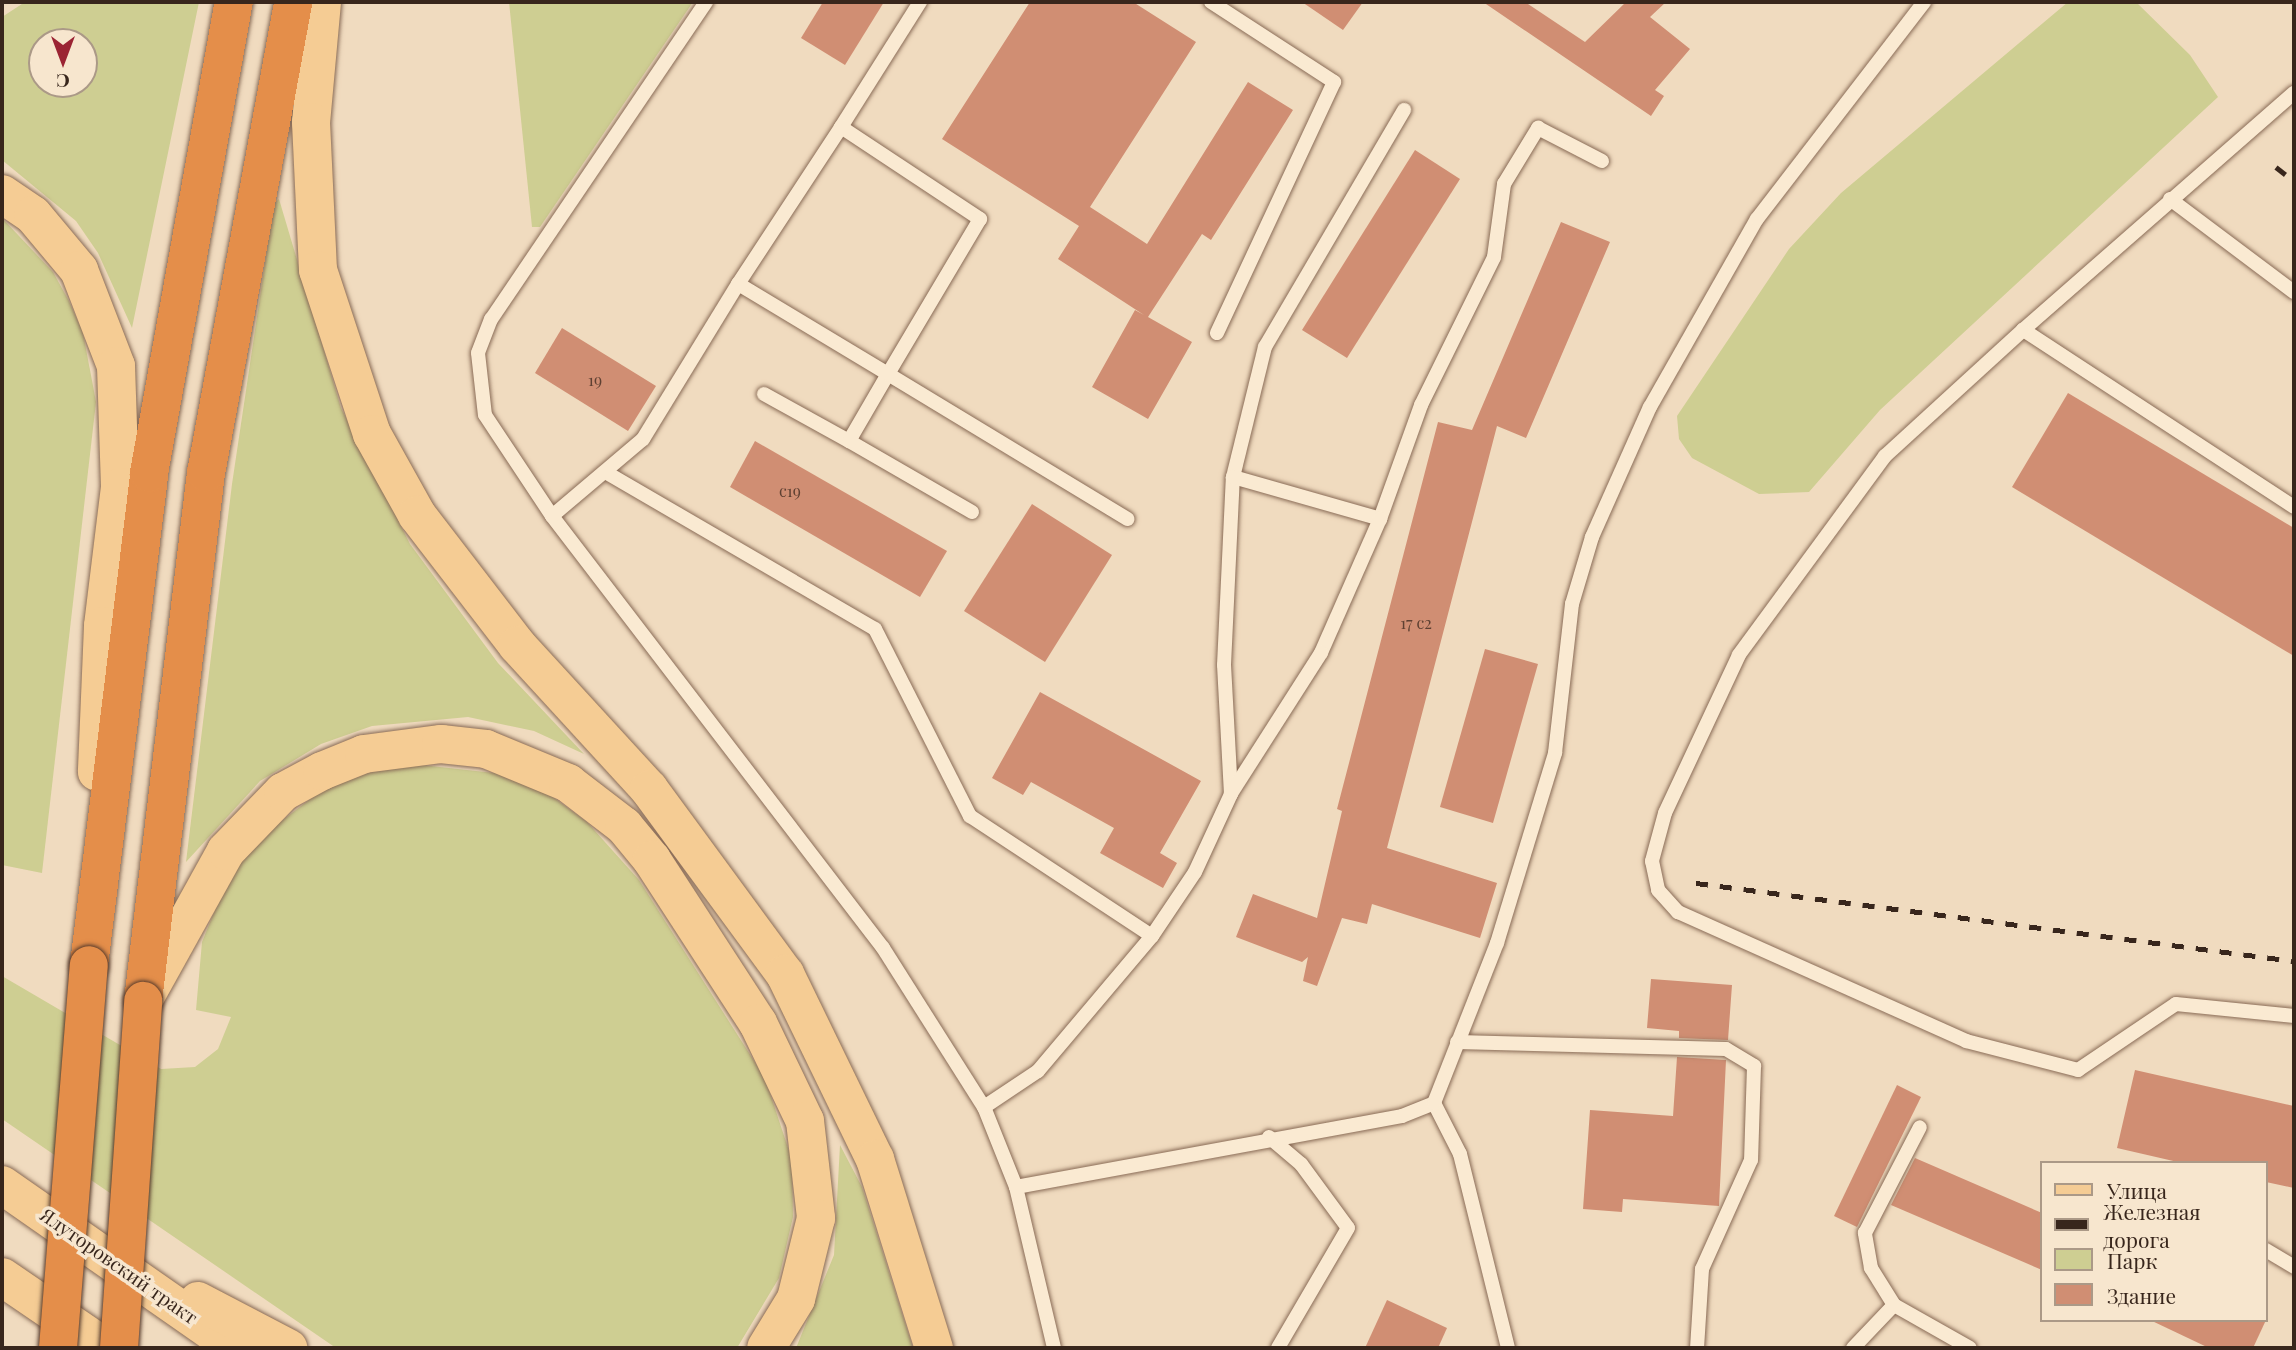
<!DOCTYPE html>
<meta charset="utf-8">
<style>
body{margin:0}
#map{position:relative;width:2296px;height:1350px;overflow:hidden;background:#f0dbbf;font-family:"Playfair Display",serif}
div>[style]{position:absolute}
.green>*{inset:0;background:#cece92}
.building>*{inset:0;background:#d08e73}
.roads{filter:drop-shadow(0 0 2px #896b56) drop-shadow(0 0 2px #896b56)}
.lane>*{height:14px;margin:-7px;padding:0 7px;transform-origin:7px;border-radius:7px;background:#faead2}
.primary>*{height:38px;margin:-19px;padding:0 19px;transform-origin:19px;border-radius:19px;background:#f5cc94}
.highway>*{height:38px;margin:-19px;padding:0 19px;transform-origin:19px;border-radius:19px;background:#e48e4a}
.rail>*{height:5px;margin-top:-2.5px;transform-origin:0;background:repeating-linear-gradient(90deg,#38261c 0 12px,transparent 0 24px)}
.bridges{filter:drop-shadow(0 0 2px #563a2b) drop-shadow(0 0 2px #563a2b)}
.highway-bridge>*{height:38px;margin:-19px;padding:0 19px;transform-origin:19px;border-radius:19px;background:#e48e4a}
span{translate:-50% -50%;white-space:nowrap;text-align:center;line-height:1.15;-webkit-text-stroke:7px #f7e6ce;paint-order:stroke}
.number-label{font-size:16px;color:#5e4032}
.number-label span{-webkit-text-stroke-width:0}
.street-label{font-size:19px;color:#38261c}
.frame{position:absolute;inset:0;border:4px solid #38261c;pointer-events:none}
.legend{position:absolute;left:2040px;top:1161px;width:228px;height:161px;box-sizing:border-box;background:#f7e6ce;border:2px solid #ab9987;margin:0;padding:9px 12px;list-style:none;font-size:21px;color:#38261c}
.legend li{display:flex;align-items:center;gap:14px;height:35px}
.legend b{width:35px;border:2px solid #ab9987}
.north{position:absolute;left:28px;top:28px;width:70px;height:70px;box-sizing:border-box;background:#f7e6ce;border:2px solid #ab9987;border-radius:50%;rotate:180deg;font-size:19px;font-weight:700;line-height:28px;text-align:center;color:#38261c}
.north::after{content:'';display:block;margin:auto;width:24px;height:32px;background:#9b2433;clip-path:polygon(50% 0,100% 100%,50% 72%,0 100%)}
</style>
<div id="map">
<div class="green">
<i style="clip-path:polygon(evenodd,25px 2px,199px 2px,132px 328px,98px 253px,76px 221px,2px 160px,2px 17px,25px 2px,84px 42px,84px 84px,42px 84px,42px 42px,84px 42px)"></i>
<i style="clip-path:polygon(509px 2px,693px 2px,540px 227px,532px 227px)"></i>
<i style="clip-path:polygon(2068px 2px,2136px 2px,2190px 55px,2218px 97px,1880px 410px,1809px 492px,1759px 494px,1692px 458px,1679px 439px,1677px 416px,1789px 249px,1841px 193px)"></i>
<i style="clip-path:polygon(279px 199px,341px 408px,410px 544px,498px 663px,584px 754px,534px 731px,468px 717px,372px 726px,321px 744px,260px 781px,186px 862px,232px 484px,274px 203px)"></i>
<i style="clip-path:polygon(2px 218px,53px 272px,69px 301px,83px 333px,96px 402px,42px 873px,2px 865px)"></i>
<i style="clip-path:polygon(422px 765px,503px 774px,550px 795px,587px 822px,639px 880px,765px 1078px,792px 1160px,793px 1217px,779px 1278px,737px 1348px,336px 1348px,2px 1119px,2px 976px,161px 1069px,195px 1067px,218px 1049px,231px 1017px,196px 1010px,202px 942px,228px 878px,258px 839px,322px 790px,371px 772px)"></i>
<i style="clip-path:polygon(840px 1145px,862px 1187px,913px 1348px,796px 1348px,834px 1255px)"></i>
</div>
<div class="building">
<i style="clip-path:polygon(823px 2px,884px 2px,845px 65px,801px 38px)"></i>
<i style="clip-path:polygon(1030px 2px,1133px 2px,1196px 42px,1090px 207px,1147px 244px,1248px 82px,1293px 110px,1211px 240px,1202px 234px,1148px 317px,1192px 342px,1148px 419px,1092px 387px,1135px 310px,1144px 315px,1058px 259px,1079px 226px,942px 139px)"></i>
<i style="clip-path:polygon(1302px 2px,1363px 2px,1343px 30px)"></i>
<i style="clip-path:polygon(1483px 2px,1525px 2px,1585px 42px,1626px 2px,1666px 2px,1650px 17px,1690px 49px,1655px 90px,1664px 96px,1651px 116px)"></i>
<i style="clip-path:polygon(1415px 150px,1460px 179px,1347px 358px,1302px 330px)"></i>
<i style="clip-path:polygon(1561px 222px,1610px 242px,1526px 438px,1497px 426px,1387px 848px,1497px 883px,1480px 938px,1372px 904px,1367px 924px,1342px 918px,1317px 986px,1303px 981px,1308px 957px,1302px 962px,1236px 937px,1253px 894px,1317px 918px,1342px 811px,1337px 809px,1438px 422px,1472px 430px)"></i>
<i style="clip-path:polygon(562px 328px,656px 386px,628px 431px,535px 373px)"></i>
<i style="clip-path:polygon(2068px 393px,2294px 528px,2294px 656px,2012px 487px)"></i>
<i style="clip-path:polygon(755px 441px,947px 551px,920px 597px,730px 487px)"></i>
<i style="clip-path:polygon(1032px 504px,1112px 555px,1045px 662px,964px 611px)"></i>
<i style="clip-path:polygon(1485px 649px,1538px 664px,1493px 823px,1440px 807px)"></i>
<i style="clip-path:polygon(1040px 692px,1201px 781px,1160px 853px,1177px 863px,1163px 888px,1100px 853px,1114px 828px,1031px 782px,1023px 795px,992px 778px)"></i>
<i style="clip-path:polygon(1651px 979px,1732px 985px,1728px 1040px,1679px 1038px,1679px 1031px,1647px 1028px)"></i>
<i style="clip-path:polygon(1677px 1057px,1726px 1060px,1719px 1206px,1623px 1199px,1622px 1212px,1583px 1209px,1590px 1110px,1673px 1116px)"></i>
<i style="clip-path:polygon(2135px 1070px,2294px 1106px,2294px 1188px,2266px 1182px,2266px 1163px,2182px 1163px,2117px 1148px)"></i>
<i style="clip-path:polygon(1897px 1085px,1921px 1097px,1857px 1227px,1834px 1216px)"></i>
<i style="clip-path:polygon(1915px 1158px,2042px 1213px,2042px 1270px,1891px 1205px)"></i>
<i style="clip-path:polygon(1387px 1300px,1447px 1328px,1438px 1348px,1365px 1348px)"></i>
<i style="clip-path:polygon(2150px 1320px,2266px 1320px,2253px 1348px,2209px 1348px)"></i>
</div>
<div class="roads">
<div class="lane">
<i style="left:706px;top:2px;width:383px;rotate:124.1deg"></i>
<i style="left:491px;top:319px;width:36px;rotate:111deg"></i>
<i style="left:478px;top:353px;width:62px;rotate:83.6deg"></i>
<i style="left:485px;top:415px;width:121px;rotate:56.4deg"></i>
<i style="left:552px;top:516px;width:544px;rotate:52.54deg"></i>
<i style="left:883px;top:948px;width:188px;rotate:57.6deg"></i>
<i style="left:1211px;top:2px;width:147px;rotate:33deg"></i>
<i style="left:1334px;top:82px;width:277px;rotate:115deg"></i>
<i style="left:841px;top:127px;width:148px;rotate:-57.7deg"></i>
<i style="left:2170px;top:199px;width:155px;rotate:36.9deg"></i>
<i style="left:2023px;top:330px;width:360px;rotate:-41.2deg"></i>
<i style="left:764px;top:394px;width:97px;rotate:28.9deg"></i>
<i style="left:607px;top:473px;width:310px;rotate:30.2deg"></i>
<i style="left:875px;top:629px;width:210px;rotate:63.1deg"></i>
<i style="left:970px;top:816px;width:218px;rotate:33.4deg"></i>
<i style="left:1152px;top:936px;width:177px;rotate:130.2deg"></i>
<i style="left:1038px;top:1071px;width:65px;rotate:146.3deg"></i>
<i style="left:984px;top:1107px;width:86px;rotate:68.2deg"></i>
<i style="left:1016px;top:1187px;width:165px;rotate:76.7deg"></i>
<i style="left:1233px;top:477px;width:134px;rotate:-76.2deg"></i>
<i style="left:1265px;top:347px;width:275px;rotate:-59.6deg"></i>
<i style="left:2294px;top:507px;width:324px;rotate:-146.8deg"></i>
<i style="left:2023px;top:330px;width:187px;rotate:137.6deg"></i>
<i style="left:1885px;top:456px;width:247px;rotate:126.3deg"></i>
<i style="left:1739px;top:655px;width:174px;rotate:115.1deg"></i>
<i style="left:1665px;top:813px;width:50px;rotate:105.2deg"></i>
<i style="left:1652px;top:861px;width:30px;rotate:78deg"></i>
<i style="left:1658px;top:890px;width:30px;rotate:48deg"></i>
<i style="left:1678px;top:912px;width:316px;rotate:24.1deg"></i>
<i style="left:1966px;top:1041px;width:116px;rotate:14.5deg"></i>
<i style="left:2078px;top:1070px;width:118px;rotate:-34deg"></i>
<i style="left:2176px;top:1004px;width:119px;rotate:5.8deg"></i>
<i style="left:972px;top:512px;width:142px;rotate:-150deg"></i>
<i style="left:849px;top:441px;width:78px;rotate:-59.8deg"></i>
<i style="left:888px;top:374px;width:280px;rotate:31.2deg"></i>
<i style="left:552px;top:516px;width:119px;rotate:-40.2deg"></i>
<i style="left:643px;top:439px;width:182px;rotate:-58.5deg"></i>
<i style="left:738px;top:284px;width:188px;rotate:-56.7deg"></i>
<i style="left:841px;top:127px;width:167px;rotate:33.5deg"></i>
<i style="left:980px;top:219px;width:180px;rotate:120.7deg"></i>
<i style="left:888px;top:374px;width:175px;rotate:-149deg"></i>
<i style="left:1380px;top:519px;width:121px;rotate:-70.2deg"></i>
<i style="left:1421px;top:405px;width:165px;rotate:-63.7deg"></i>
<i style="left:1494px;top:257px;width:74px;rotate:-82.2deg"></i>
<i style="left:1504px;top:184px;width:66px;rotate:-58.7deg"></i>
<i style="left:1538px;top:128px;width:72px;rotate:27.3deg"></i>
<i style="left:1152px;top:936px;width:77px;rotate:-56.1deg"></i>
<i style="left:1195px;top:872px;width:86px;rotate:-65.2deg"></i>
<i style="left:1231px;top:794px;width:129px;rotate:-93.1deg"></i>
<i style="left:1224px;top:665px;width:188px;rotate:-87.3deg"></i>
<i style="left:1233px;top:477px;width:153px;rotate:15.9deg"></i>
<i style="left:1380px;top:519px;width:146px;rotate:113.8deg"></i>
<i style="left:1321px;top:653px;width:167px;rotate:122.6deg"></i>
<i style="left:1457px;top:1042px;width:269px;rotate:1.5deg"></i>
<i style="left:1726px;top:1049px;width:33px;rotate:31deg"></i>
<i style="left:1754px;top:1066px;width:94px;rotate:91.8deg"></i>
<i style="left:1751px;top:1160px;width:120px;rotate:114.2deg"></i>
<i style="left:1702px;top:1269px;width:79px;rotate:93.6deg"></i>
<i style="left:1434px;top:1103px;width:57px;rotate:63deg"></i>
<i style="left:1460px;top:1154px;width:200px;rotate:76.1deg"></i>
<i style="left:1269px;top:1137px;width:42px;rotate:40.2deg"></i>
<i style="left:1301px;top:1164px;width:79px;rotate:53.7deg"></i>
<i style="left:1348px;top:1228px;width:139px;rotate:120.3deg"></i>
<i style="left:1016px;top:1187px;width:392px;rotate:-10.4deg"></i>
<i style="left:1402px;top:1116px;width:35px;rotate:-22deg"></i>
<i style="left:1434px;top:1103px;width:172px;rotate:-68.5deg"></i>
<i style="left:1497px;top:943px;width:199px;rotate:-73deg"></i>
<i style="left:1555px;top:753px;width:150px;rotate:-83.5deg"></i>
<i style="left:1572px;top:604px;width:70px;rotate:-73.4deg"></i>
<i style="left:1592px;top:537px;width:142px;rotate:-66deg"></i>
<i style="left:1650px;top:407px;width:216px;rotate:-60.4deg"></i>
<i style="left:1757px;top:219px;width:274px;rotate:-52.4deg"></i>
<i style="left:2266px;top:1250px;width:33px;rotate:31deg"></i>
<i style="left:1894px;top:1305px;width:87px;rotate:29.5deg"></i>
<i style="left:1853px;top:1348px;width:59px;rotate:-46.4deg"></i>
<i style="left:1894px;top:1305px;width:44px;rotate:-121.9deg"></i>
<i style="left:1871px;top:1268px;width:36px;rotate:-100deg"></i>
<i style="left:1865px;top:1233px;width:119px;rotate:-62.6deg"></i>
</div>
<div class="primary">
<i style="left:322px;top:2px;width:121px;rotate:95.2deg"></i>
<i style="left:311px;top:122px;width:148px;rotate:87.3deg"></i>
<i style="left:318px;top:270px;width:173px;rotate:71.8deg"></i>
<i style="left:372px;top:434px;width:93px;rotate:60.9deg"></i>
<i style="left:417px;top:515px;width:164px;rotate:52.4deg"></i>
<i style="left:517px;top:645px;width:195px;rotate:47.5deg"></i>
<i style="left:649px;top:789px;width:230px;rotate:53.7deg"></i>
<i style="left:785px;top:974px;width:206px;rotate:64.1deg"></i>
<i style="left:875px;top:1159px;width:198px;rotate:72.7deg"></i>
<i style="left:2px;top:194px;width:37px;rotate:34deg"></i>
<i style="left:33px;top:215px;width:72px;rotate:50.1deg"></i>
<i style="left:79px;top:270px;width:103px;rotate:68.9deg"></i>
<i style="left:116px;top:366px;width:121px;rotate:88.1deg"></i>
<i style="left:120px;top:487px;width:140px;rotate:97deg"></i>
<i style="left:103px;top:626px;width:146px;rotate:92.4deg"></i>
<i style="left:144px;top:999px;width:169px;rotate:-61deg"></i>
<i style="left:226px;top:851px;width:82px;rotate:-46deg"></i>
<i style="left:283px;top:792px;width:44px;rotate:-28.3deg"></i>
<i style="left:322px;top:771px;width:45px;rotate:-22deg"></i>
<i style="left:364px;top:754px;width:78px;rotate:-7.4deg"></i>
<i style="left:441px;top:744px;width:45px;rotate:6.3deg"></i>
<i style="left:486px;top:749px;width:89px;rotate:22.5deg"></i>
<i style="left:568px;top:783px;width:71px;rotate:37.5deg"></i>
<i style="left:624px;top:826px;width:44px;rotate:50.5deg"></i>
<i style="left:652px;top:860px;width:194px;rotate:57deg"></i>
<i style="left:758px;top:1023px;width:109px;rotate:64.4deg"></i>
<i style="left:805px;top:1121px;width:98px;rotate:83.5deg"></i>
<i style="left:816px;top:1218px;width:83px;rotate:103.9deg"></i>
<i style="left:796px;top:1299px;width:57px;rotate:121.5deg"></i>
<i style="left:2px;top:1185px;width:285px;rotate:34.9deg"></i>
<i style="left:2px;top:1277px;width:126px;rotate:34.3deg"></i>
<i style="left:198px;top:1301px;width:102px;rotate:27.6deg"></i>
</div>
<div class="highway">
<i style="left:89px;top:965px;width:496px;rotate:-83deg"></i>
<i style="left:149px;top:473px;width:479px;rotate:-79.8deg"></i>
<i style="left:143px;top:1001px;width:532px;rotate:-83.2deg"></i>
<i style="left:206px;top:473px;width:479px;rotate:-79.5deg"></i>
</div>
</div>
<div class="rail">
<i style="left:2276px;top:167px;width:23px;rotate:38deg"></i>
<i style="left:1696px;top:883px;width:603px;rotate:7.43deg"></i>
</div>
<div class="bridges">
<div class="highway-bridge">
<i style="left:58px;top:1348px;width:384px;rotate:-85.4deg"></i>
<i style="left:119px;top:1348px;width:348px;rotate:-86deg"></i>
</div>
</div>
<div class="number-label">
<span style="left:595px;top:380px">19</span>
<span style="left:790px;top:491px">с19</span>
<span style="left:1416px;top:623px">17 с2</span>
</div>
<div class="street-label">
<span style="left:119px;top:1266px;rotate:35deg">Ялуторовский тракт</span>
</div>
<div class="frame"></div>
<ul class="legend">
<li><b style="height:9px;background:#f5cc94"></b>Улица</li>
<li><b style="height:9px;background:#38261c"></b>Железная дорога</li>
<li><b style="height:19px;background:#cece92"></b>Парк</li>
<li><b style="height:19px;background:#d08e73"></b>Здание</li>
</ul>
<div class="north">С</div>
</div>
